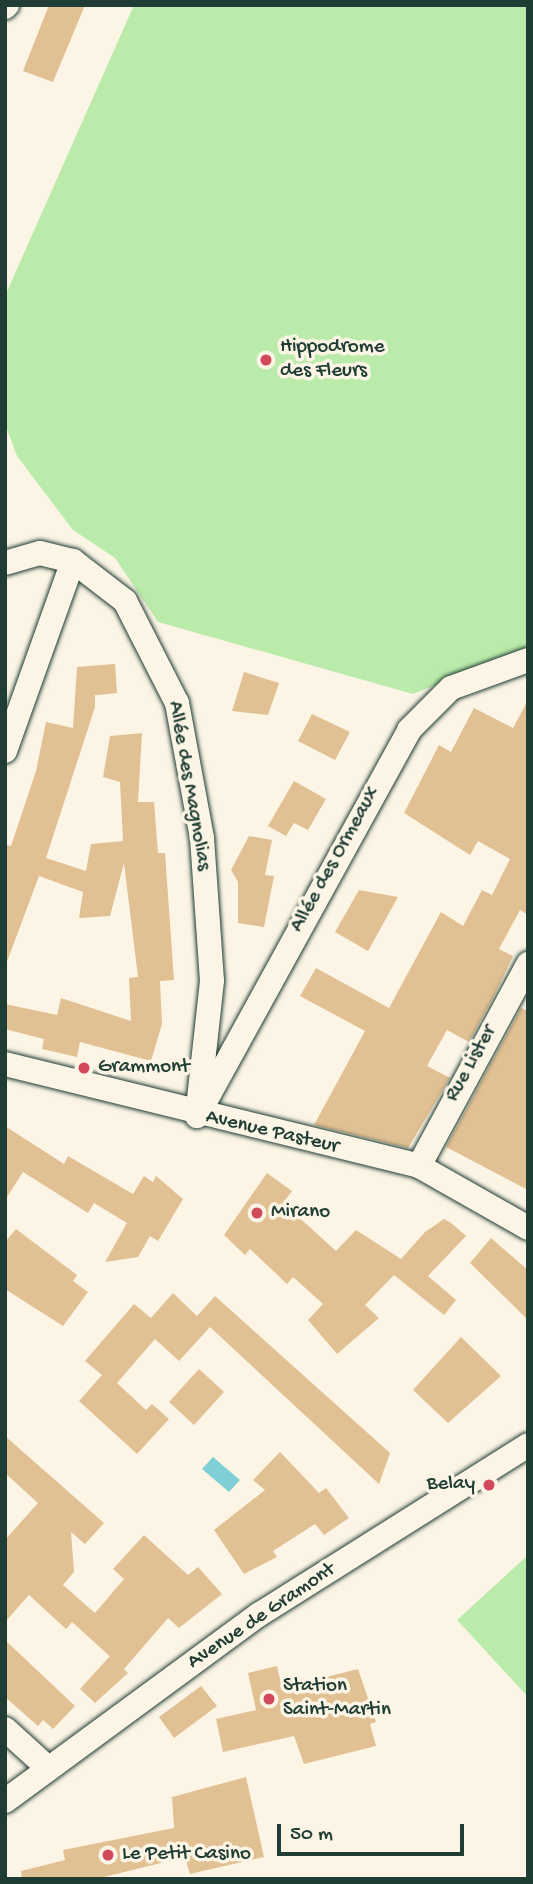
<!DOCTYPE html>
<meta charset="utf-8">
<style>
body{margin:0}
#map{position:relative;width:533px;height:1884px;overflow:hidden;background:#fcf5e5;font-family:"Gochi Hand",sans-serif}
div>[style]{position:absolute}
.green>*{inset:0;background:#bbebab}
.water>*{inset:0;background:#7ed0d6}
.building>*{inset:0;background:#e1c093}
.roads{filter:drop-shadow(0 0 2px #1f3d34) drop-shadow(0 0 2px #1f3d34)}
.minor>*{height:24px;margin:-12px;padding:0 12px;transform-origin:12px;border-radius:12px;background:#fcf5e5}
.dots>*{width:19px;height:19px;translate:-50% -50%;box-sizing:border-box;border:4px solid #fcf5e5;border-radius:50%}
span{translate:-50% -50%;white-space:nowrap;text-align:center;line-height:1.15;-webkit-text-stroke:7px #fcf5e5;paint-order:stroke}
.poi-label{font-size:21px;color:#1f3d34}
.left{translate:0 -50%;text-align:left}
.right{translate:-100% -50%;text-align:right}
.street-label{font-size:21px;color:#1f3d34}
.frame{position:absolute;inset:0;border:7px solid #1f3d34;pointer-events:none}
.scale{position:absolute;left:277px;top:1824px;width:187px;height:32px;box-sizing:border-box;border:4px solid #1f3d34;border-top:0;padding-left:9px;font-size:21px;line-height:24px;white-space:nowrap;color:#1f3d34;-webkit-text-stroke:5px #fcf5e5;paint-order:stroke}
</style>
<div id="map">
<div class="green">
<i style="clip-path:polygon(134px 5px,528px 5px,528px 648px,413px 694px,158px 622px,115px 558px,73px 530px,17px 456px,5px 424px,5px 296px)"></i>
<i style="clip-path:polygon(528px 1555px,528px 1697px,457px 1620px)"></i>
</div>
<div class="water">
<i style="clip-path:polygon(213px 1457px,240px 1480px,229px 1492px,202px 1469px)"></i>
</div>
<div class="building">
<i style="clip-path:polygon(49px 5px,85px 5px,53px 82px,23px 71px)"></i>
<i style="clip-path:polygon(115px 664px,117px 693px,88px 696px,95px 695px,95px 707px,46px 858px,86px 871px,91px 844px,123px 841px,120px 782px,103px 777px,110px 736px,142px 733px,138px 802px,154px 802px,158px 853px,165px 853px,174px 980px,160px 981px,162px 1024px,151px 1061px,80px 1042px,77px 1057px,42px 1049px,44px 1039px,5px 1029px,5px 1004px,57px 1015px,61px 998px,131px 1021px,129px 978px,138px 977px,124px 863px,110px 916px,79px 918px,83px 892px,39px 876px,5px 967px,5px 845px,11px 846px,36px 771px,46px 722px,73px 728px,77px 667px)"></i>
<i style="clip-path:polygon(244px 672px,279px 683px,268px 715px,232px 711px)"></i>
<i style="clip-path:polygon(528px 700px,528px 915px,520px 910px,499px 949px,513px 956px,495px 994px,469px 1042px,447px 1030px,427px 1066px,450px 1078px,408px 1148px,314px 1125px,365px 1031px,300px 996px,316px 968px,389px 1008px,441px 912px,463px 926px,482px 890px,492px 895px,510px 859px,478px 841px,470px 855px,404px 813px,439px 745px,451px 752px,474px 708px,513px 728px)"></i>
<i style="clip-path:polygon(312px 714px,350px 732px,335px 760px,298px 741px)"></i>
<i style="clip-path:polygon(294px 781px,326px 799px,308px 830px,294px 823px,286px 836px,268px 826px)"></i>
<i style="clip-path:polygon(249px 836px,272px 840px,265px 875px,274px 876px,264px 927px,238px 923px,238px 882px,231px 870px)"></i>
<i style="clip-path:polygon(359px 890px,398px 897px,368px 951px,335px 932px)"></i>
<i style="clip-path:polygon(521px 1008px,528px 1011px,528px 1190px,446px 1147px)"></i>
<i style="clip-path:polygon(5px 1126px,64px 1164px,68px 1156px,133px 1194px,144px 1176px,153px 1182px,156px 1176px,183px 1199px,158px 1241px,150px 1236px,138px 1257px,105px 1262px,127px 1223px,94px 1203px,88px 1213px,23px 1172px,5px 1200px)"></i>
<i style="clip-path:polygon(267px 1173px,292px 1191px,283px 1203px,336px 1251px,356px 1230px,401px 1259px,425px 1232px,444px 1219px,451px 1223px,466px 1236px,428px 1276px,456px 1300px,444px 1315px,394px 1275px,365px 1305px,379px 1318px,337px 1354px,308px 1320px,323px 1304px,293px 1277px,287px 1284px,250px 1249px,245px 1255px,224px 1235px)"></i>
<i style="clip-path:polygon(16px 1229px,77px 1275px,73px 1281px,88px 1292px,63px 1326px,5px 1289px,5px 1242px)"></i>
<i style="clip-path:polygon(491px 1238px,528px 1270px,528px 1320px,470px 1263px)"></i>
<i style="clip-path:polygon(173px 1293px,197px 1316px,215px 1296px,390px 1453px,379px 1484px,210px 1327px,179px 1361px,155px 1339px,117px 1383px,146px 1410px,152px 1404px,169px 1419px,137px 1454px,79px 1401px,102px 1375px,85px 1361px,134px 1304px,151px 1318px)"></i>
<i style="clip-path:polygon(461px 1337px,501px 1376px,448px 1423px,413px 1390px)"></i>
<i style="clip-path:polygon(199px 1369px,224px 1392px,194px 1425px,169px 1402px)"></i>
<i style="clip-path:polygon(5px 1436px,104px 1523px,85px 1544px,71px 1532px,74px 1572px,63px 1585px,95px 1613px,124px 1579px,113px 1569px,144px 1535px,188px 1575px,198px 1567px,222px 1594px,179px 1628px,168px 1618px,124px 1669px,72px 1622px,66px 1629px,29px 1595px,5px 1622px,5px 1540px,38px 1503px,5px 1473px)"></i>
<i style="clip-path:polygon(280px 1452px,319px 1493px,326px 1488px,349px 1518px,324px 1535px,315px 1524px,273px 1551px,277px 1557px,244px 1574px,214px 1530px,265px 1490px,253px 1480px)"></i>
<i style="clip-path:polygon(5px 1640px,75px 1706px,53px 1729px,43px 1720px,38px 1726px,5px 1697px)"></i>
<i style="clip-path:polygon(110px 1656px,128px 1673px,95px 1703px,80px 1689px)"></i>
<i style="clip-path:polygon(277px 1666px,282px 1688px,358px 1669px,376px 1722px,370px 1724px,376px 1746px,304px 1764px,294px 1736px,223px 1752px,216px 1719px,256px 1710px,248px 1673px)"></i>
<i style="clip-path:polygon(201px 1686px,217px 1706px,174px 1738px,159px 1717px)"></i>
<i style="clip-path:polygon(246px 1777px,264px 1857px,190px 1874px,185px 1857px,96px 1879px,22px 1879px,21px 1871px,65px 1860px,63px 1850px,174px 1828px,172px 1797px)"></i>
</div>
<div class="roads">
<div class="minor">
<i style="left:5px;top:7px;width:3px;rotate:-45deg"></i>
<i style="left:5px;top:563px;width:36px;rotate:-16deg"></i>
<i style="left:40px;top:553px;width:34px;rotate:14deg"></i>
<i style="left:73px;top:561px;width:66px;rotate:37.6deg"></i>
<i style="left:125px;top:601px;width:114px;rotate:63deg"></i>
<i style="left:177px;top:703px;width:137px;rotate:79.5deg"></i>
<i style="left:202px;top:838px;width:143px;rotate:86deg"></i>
<i style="left:212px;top:981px;width:136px;rotate:96.3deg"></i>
<i style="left:5px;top:751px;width:202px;rotate:-70.3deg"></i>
<i style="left:5px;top:1064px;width:426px;rotate:13.8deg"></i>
<i style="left:419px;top:1166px;width:125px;rotate:29.6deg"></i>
<i style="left:206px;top:1100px;width:422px;rotate:-61.2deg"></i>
<i style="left:409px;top:730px;width:59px;rotate:-45deg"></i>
<i style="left:451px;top:688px;width:82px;rotate:-20deg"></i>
<i style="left:419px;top:1166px;width:230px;rotate:-61.6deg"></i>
<i style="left:5px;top:1729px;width:59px;rotate:42.3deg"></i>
<i style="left:5px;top:1801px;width:316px;rotate:-36.3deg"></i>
<i style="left:260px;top:1614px;width:317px;rotate:-32.2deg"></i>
</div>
</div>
<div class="dots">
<i style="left:266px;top:360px;background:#d1495b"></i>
<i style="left:84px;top:1068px;background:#d1495b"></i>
<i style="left:257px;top:1213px;background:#d1495b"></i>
<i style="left:489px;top:1485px;background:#d1495b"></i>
<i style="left:269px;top:1699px;background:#d1495b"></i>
<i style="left:108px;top:1855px;background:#d1495b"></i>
</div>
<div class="poi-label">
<span class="left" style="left:280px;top:360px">Hippodrome<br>des Fleurs</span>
<span class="left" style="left:98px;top:1068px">Grammont</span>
<span class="left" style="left:271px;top:1213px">Mirano</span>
<span class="right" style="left:475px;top:1485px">Belay</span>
<span class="left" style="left:283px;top:1699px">Station<br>Saint-Martin</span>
<span class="left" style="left:122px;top:1855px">Le Petit Casino</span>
</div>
<div class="street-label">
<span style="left:188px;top:786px;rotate:80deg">Allée des Magnolias</span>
<span style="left:336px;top:860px;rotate:-61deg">Allée des Ormeaux</span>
<span style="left:472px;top:1064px;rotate:-61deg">Rue Lister</span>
<span style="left:272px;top:1133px;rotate:13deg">Avenue Pasteur</span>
<span style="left:262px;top:1617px;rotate:-34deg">Avenue de Gramont</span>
</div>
<div class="frame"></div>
<div class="scale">50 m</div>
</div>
